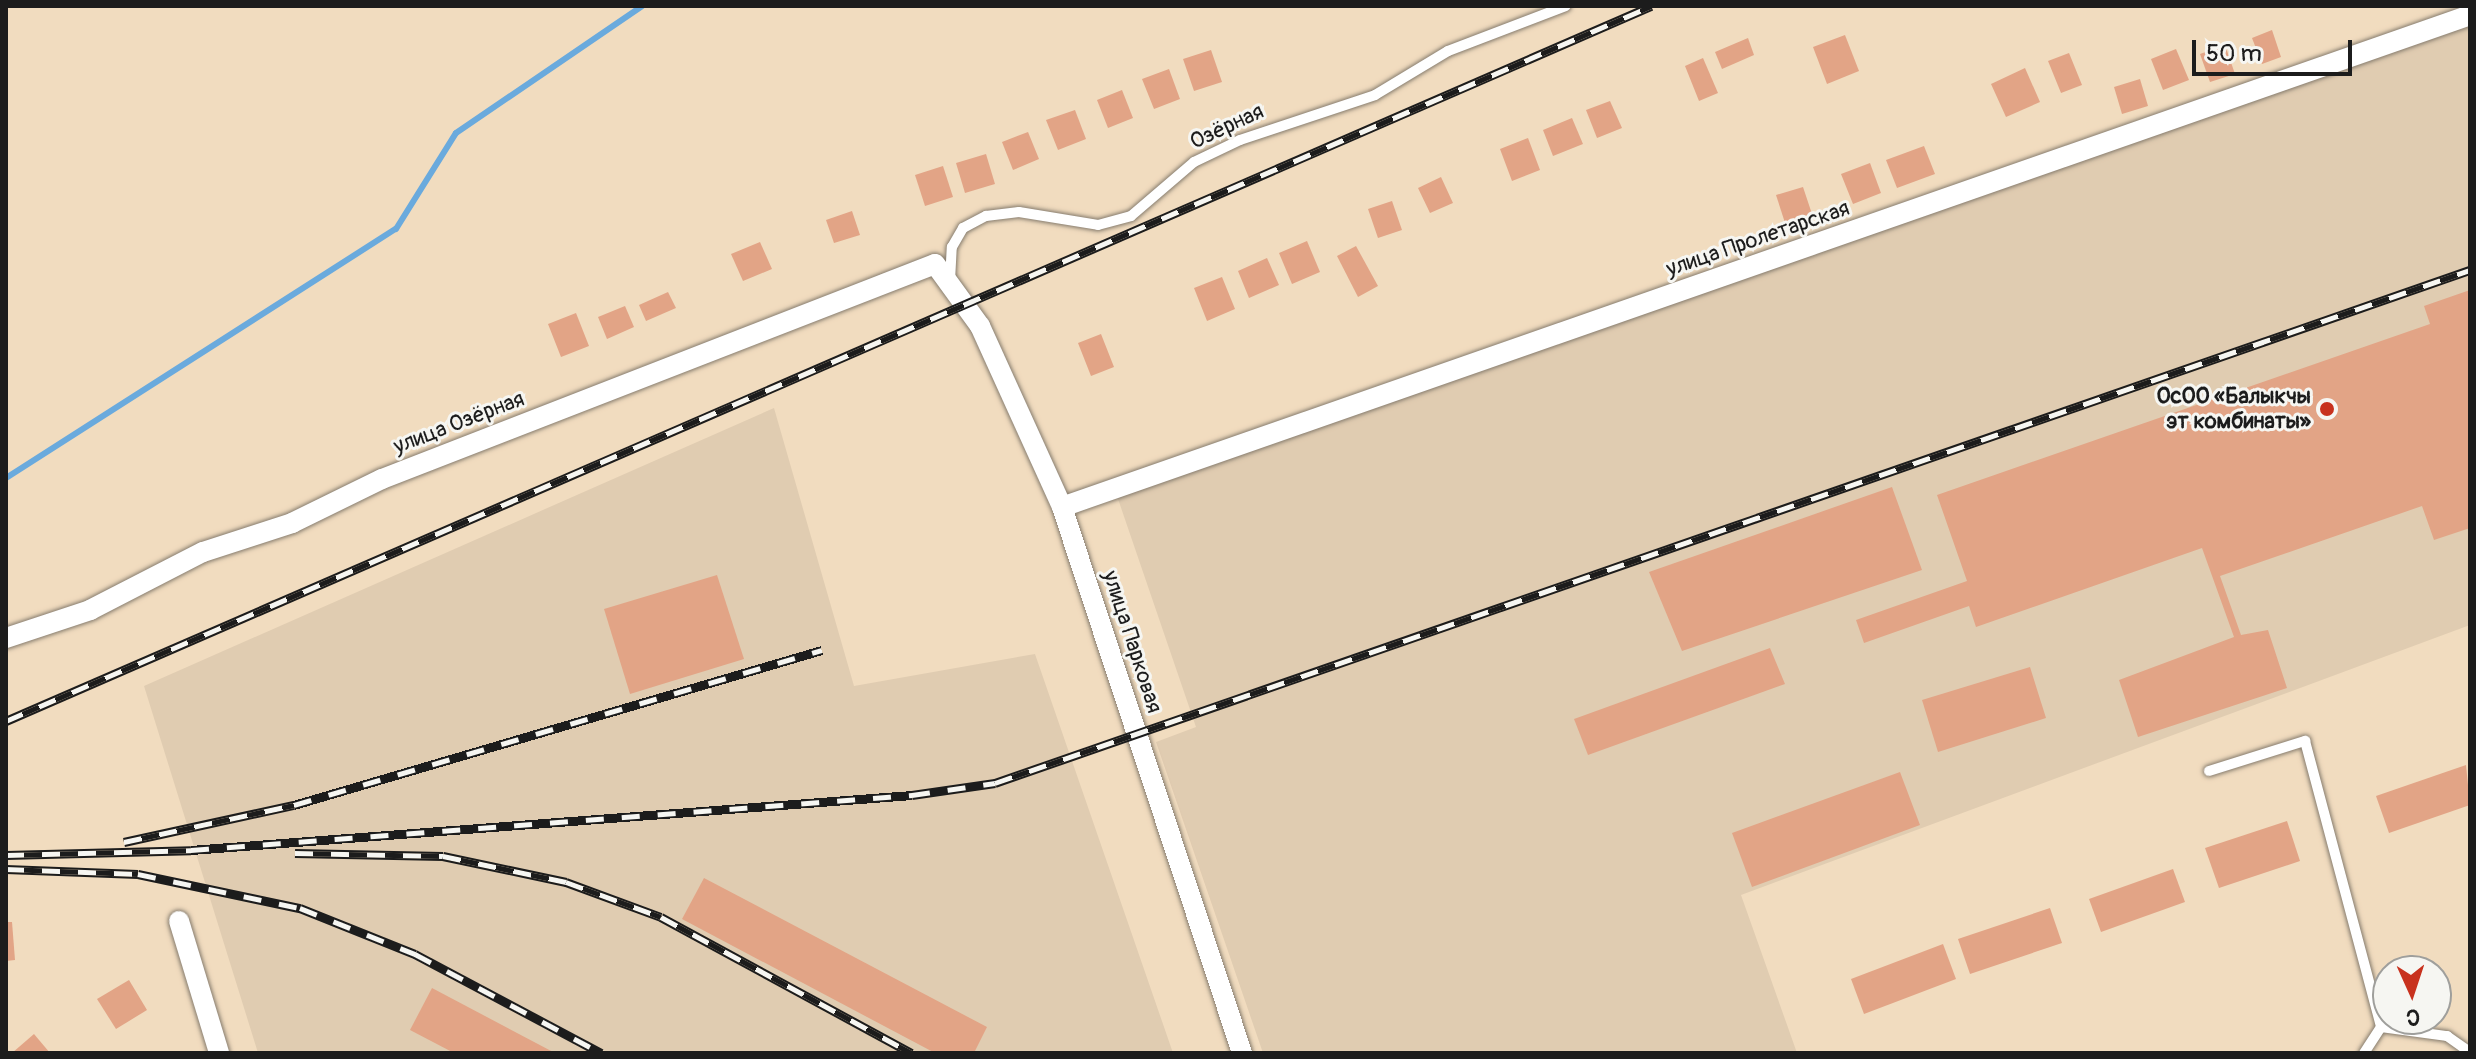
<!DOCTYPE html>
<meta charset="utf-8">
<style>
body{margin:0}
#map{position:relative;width:2476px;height:1059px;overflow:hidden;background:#f1dcbf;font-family:Pangolin,sans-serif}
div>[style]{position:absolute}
.built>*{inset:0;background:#e0ccb1}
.stream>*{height:6px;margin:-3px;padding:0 3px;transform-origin:3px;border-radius:3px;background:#6aaadd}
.building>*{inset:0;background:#e2a486}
.roads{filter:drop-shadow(0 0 2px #867c6e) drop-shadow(0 0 2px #867c6e)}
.lane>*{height:10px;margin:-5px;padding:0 5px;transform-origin:5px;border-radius:5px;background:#fff}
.street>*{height:20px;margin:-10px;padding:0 10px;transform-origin:10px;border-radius:10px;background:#fff}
.rail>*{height:9px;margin-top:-4.5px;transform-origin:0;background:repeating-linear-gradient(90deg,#f6f6f2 0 18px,#1c1c1c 0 36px);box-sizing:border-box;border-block:2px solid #1c1c1c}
.dots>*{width:22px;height:22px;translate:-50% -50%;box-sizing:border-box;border:4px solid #f6f6f2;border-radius:50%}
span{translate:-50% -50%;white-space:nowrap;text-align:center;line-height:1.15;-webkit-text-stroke:6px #f6f6f2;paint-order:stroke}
.street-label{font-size:22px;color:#1c1c1c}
.poi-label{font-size:22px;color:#1c1c1c;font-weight:700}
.right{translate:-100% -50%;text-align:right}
.frame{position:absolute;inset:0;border:8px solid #1c1c1c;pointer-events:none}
.north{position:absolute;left:2372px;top:955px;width:80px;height:80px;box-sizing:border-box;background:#f6f6f2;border:2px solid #9f9f9c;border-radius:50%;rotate:177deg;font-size:22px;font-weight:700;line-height:32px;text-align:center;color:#1c1c1c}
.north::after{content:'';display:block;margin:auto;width:28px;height:36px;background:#c8321e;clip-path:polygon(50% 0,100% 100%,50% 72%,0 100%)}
.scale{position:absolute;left:2192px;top:40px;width:160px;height:36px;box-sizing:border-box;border:4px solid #1c1c1c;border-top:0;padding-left:10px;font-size:24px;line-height:28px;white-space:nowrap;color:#1c1c1c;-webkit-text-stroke:6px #f6f6f2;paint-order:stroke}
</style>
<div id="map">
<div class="built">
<i style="clip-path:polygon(2470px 26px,2470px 625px,1741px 895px,1797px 1053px,1263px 1053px,1156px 742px,1196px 727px,1117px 496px)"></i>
<i style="clip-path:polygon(774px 408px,854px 686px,1035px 654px,1173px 1053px,258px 1053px,144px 686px)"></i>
</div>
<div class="stream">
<i style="left:6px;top:478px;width:463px;rotate:-32.6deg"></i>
<i style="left:396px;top:229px;width:113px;rotate:-58deg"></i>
<i style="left:456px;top:133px;width:225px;rotate:-34.3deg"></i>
</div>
<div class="building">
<i style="clip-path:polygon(2272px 30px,2281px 57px,2262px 64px,2252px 38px)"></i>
<i style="clip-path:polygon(1845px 35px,1859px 71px,1827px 84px,1813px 47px)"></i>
<i style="clip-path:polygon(1748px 38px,1754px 55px,1722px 69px,1715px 52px)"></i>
<i style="clip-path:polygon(2225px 45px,2235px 74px,2210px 82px,2200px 54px)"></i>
<i style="clip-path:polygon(2176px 49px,2189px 80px,2163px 90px,2151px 59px)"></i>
<i style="clip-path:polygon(1211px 50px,1222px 82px,1194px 91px,1183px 59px)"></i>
<i style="clip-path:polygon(2069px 53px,2082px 85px,2061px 93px,2048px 61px)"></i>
<i style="clip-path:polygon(1703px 58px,1718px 93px,1699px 101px,1685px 66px)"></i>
<i style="clip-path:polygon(2025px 68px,2040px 102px,2006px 117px,1991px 84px)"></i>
<i style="clip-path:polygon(1169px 69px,1180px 99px,1154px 109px,1142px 79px)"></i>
<i style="clip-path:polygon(2140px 79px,2148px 106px,2122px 114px,2114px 87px)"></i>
<i style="clip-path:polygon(1122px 90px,1133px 118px,1108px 128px,1097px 100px)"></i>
<i style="clip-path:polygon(1610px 101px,1622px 128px,1597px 138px,1586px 110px)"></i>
<i style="clip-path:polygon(1075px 110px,1086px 139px,1058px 150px,1046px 120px)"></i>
<i style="clip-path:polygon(1572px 118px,1583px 144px,1553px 156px,1543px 130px)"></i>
<i style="clip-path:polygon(1028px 132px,1039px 159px,1013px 170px,1002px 142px)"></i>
<i style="clip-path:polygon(1528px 138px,1540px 170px,1512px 181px,1500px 149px)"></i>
<i style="clip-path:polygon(1924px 146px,1935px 174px,1897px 188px,1886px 160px)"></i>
<i style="clip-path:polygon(986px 154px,995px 184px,965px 193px,956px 163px)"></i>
<i style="clip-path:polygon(1870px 163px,1881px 193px,1853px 204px,1841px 174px)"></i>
<i style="clip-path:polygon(943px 166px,953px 197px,925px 206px,915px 175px)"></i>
<i style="clip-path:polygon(1441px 177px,1453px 203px,1430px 213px,1418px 188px)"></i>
<i style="clip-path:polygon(1803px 187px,1814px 220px,1787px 229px,1776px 195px)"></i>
<i style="clip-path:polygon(1392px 201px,1402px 230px,1378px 238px,1368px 209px)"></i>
<i style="clip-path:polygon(852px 211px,860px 235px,834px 243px,826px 220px)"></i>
<i style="clip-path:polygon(1307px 241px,1320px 272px,1292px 284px,1279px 253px)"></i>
<i style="clip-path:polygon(760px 242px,772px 269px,743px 281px,731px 254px)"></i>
<i style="clip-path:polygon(1356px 246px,1378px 286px,1358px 297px,1337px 256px)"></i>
<i style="clip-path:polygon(1267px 258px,1279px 285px,1249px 298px,1238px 271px)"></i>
<i style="clip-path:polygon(1222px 277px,1235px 309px,1207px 321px,1194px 288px)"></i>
<i style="clip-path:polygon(2470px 290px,2470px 528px,2434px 540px,2422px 506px,2220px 576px,2241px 635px,2268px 630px,2287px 688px,2138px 737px,2119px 680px,2234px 637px,2202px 548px,1976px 627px,1969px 606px,1864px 643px,1856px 620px,1967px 581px,1937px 495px,2430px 324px,2424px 306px)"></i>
<i style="clip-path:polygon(668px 292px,676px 308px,646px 321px,639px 305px)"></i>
<i style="clip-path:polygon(625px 306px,634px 327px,607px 339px,598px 317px)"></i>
<i style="clip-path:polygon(576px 313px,589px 346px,561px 357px,548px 324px)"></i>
<i style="clip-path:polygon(1101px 334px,1114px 367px,1091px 376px,1078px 343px)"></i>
<i style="clip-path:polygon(1892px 487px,1922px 570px,1682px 651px,1649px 572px)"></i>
<i style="clip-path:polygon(717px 575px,744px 659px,630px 694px,604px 609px)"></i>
<i style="clip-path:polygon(1770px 648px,1785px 684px,1588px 755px,1574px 719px)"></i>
<i style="clip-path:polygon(2030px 667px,2046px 718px,1938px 752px,1922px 700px)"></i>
<i style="clip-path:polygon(2466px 765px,2470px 805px,2389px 833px,2376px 796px)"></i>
<i style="clip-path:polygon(1900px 772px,1920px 825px,1752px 887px,1732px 833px)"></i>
<i style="clip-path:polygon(2287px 821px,2300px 861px,2219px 888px,2205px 848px)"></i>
<i style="clip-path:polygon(2173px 869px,2185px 902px,2101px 932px,2089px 899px)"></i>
<i style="clip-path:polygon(704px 878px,987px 1027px,974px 1053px,935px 1053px,682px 919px)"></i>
<i style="clip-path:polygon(2050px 908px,2062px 943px,1970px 974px,1958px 939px)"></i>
<i style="clip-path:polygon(6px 922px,12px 922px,15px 960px,6px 961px)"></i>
<i style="clip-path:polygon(1943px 944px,1956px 979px,1864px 1014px,1851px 979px)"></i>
<i style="clip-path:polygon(129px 980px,147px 1010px,116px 1029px,97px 999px)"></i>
<i style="clip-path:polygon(432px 988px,555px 1053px,454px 1053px,410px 1030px)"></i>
<i style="clip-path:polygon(34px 1034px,50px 1053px,12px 1053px)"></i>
</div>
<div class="roads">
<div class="lane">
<i style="left:950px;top:281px;width:34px;rotate:-87deg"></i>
<i style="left:952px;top:247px;width:22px;rotate:-60deg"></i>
<i style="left:963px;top:228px;width:26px;rotate:-28deg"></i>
<i style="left:986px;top:216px;width:33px;rotate:-7deg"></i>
<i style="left:1019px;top:212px;width:80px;rotate:9.3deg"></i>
<i style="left:1098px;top:225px;width:34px;rotate:-15deg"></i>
<i style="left:1131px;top:216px;width:83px;rotate:-40.6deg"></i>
<i style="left:1194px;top:162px;width:51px;rotate:-25.6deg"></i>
<i style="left:1240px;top:140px;width:142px;rotate:-18.4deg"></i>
<i style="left:1375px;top:95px;width:85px;rotate:-31.1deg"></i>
<i style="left:1448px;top:51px;width:126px;rotate:-20.9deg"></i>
<i style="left:2209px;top:771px;width:101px;rotate:-17.4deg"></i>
<i style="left:2305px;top:741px;width:296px;rotate:75.1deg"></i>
<i style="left:2381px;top:1027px;width:31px;rotate:123deg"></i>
<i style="left:2381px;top:1027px;width:67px;rotate:7.8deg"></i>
<i style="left:2447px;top:1036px;width:28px;rotate:35deg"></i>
</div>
<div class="street">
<i style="left:1062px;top:507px;width:1491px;rotate:-19.26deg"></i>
<i style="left:6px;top:638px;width:89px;rotate:-18.4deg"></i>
<i style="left:90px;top:610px;width:127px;rotate:-27.2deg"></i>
<i style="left:203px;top:552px;width:94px;rotate:-18deg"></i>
<i style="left:292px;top:523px;width:100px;rotate:-26.1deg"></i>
<i style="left:382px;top:479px;width:593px;rotate:-21.25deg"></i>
<i style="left:935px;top:264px;width:77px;rotate:54deg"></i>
<i style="left:980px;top:326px;width:199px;rotate:65.6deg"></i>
<i style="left:1062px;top:507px;width:575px;rotate:71.75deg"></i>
<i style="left:179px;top:921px;width:138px;rotate:73.1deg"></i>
</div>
</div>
<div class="rail">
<i style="left:6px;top:721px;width:1794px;rotate:-23.49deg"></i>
<i style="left:124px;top:842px;width:174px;rotate:-12.3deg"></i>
<i style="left:294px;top:805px;width:550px;rotate:-16.36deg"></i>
<i style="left:295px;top:853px;width:148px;rotate:1.2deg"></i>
<i style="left:443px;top:856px;width:126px;rotate:11.9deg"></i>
<i style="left:566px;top:882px;width:101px;rotate:20.2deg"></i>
<i style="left:661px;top:917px;width:285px;rotate:28.5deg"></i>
<i style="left:6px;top:855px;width:185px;rotate:-1.5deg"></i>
<i style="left:191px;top:850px;width:723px;rotate:-4.36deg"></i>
<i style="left:912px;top:795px;width:84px;rotate:-8.2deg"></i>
<i style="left:995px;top:783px;width:1562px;rotate:-19.18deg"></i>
<i style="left:6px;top:869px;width:132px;rotate:2.2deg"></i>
<i style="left:138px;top:874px;width:166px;rotate:11.9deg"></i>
<i style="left:300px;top:908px;width:124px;rotate:21.8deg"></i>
<i style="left:415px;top:954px;width:211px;rotate:28deg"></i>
</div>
<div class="dots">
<i style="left:2327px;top:409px;background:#c8321e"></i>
</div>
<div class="street-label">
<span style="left:1227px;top:127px;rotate:-25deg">Озёрная</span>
<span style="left:1758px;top:239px;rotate:-19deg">улица Пролетарская</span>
<span style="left:459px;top:423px;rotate:-21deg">улица Озёрная</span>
<span style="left:1132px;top:642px;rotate:72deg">улица Парковая</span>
</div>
<div class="poi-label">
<span class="right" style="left:2311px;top:409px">ОсОО «Балыкчы<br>эт комбинаты»</span>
</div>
<div class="frame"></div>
<div class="north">С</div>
<div class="scale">50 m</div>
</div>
